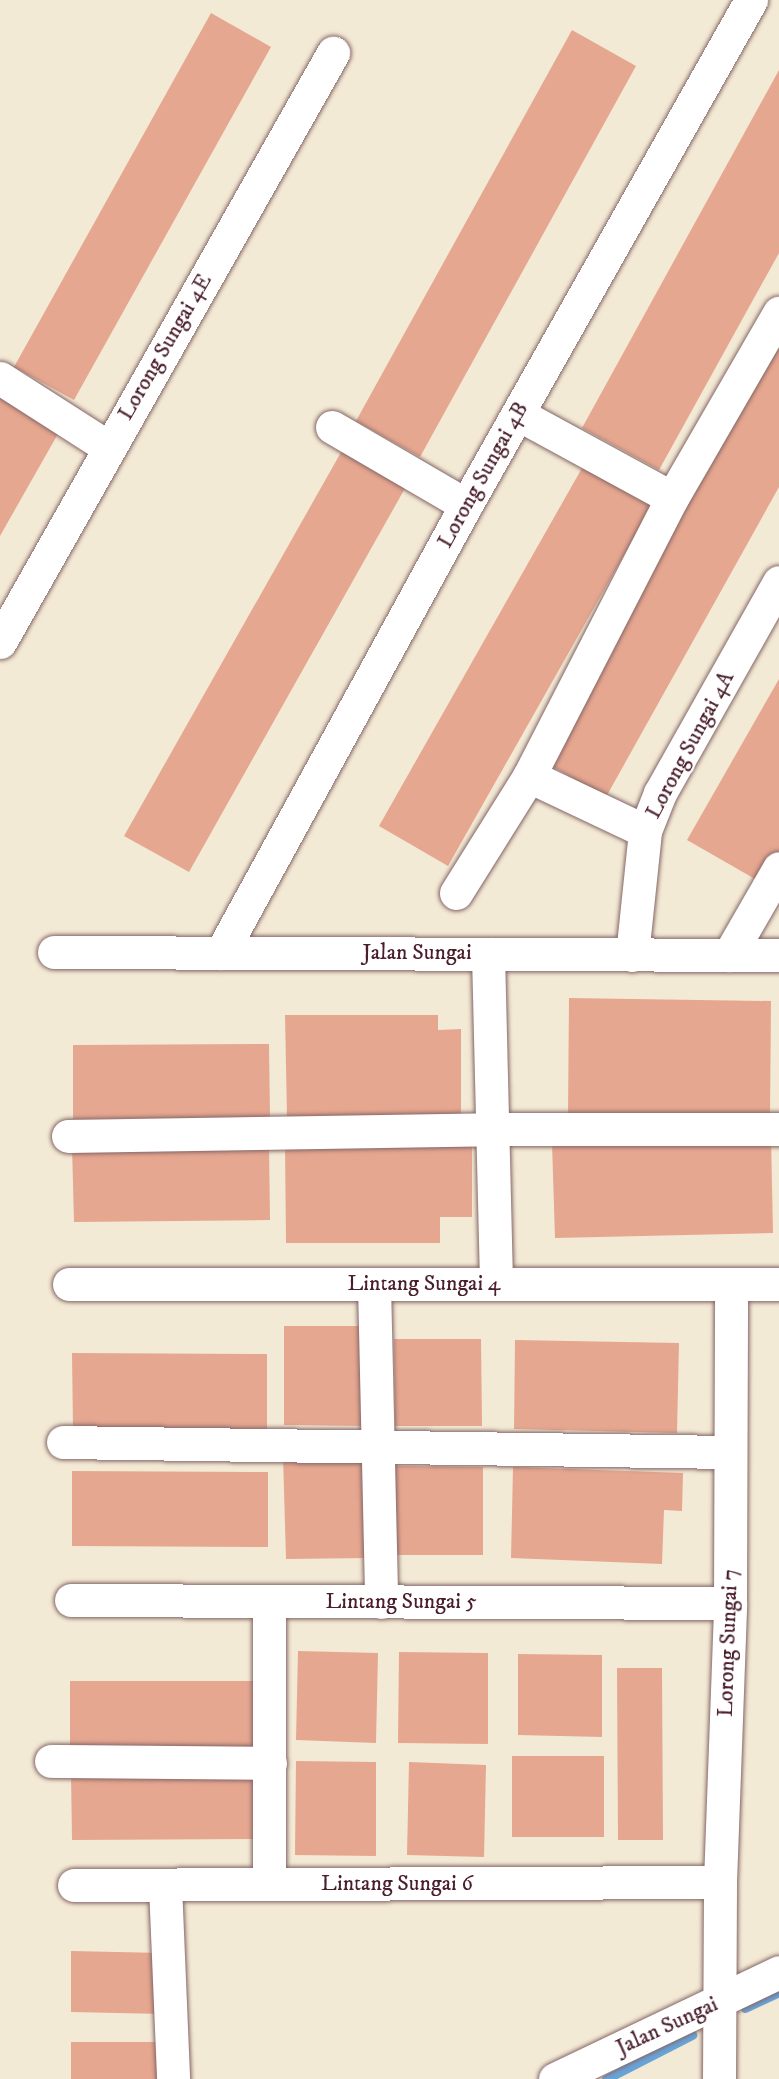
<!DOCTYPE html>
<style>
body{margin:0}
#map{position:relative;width:779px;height:2079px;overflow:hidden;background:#f3ead5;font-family:"IM FELL DW Pica",serif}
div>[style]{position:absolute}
.stream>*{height:9px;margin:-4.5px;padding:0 4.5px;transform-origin:4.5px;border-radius:4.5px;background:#68a4d9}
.building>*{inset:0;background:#e6a790}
.roads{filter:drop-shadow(0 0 2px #856666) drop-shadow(0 0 2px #856666)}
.minor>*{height:33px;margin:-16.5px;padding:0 16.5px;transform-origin:16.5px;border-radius:16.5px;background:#fff}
span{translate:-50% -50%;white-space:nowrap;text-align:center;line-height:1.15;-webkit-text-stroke:4.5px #fff;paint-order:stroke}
.street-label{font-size:22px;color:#4a1f2b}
</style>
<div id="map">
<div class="stream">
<i style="left:745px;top:2008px;width:38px;rotate:-25deg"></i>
<i style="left:606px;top:2079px;width:97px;rotate:-27.1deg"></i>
</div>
<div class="building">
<i style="clip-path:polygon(211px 13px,271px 47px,74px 400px,14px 367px)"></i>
<i style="clip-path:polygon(572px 30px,636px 66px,420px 457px,356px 421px)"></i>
<i style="clip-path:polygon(779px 70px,779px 253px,659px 470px,582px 428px)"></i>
<i style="clip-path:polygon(779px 334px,779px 487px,606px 797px,541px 760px)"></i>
<i style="clip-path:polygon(0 396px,63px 425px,0 536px)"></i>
<i style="clip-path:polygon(344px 447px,408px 483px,189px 872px,124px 836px)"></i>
<i style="clip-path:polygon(586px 461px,655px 500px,448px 866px,379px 826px)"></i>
<i style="clip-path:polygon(779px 679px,779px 853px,762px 883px,687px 840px)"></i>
<i style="clip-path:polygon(569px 998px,771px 1001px,770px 1119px,568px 1116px)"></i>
<i style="clip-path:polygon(285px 1015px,438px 1015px,438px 1030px,461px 1029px,461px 1117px,287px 1117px)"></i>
<i style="clip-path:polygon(269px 1044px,270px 1118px,73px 1119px,73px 1045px)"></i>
<i style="clip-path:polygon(771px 1137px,773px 1233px,555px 1238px,552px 1143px)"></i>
<i style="clip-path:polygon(269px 1144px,270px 1220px,74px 1222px,72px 1147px)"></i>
<i style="clip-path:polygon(285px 1144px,472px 1144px,472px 1217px,440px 1217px,440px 1243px,286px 1243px)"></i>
<i style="clip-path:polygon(284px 1326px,368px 1326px,368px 1426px,284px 1425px)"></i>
<i style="clip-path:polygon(394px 1339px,481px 1339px,482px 1426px,395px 1426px)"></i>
<i style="clip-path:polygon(515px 1340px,679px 1343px,677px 1433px,514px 1429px)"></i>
<i style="clip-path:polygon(72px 1353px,267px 1354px,267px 1430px,73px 1429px)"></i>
<i style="clip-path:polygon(366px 1454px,369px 1558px,286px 1559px,283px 1456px)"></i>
<i style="clip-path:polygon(393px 1466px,483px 1467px,483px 1555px,393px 1555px)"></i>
<i style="clip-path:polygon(513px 1467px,683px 1473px,682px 1511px,664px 1510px,662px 1564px,511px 1558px)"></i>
<i style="clip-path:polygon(72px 1471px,268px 1472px,268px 1547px,72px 1546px)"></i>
<i style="clip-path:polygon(298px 1651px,378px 1653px,376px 1743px,296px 1740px)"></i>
<i style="clip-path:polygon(399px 1652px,488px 1653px,488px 1744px,398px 1743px)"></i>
<i style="clip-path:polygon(518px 1654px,602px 1655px,602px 1737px,518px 1735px)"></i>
<i style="clip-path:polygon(617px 1668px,662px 1668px,663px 1840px,618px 1840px)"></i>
<i style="clip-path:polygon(70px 1681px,256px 1681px,256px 1757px,70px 1756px)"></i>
<i style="clip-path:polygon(512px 1756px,604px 1756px,604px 1837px,512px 1837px)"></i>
<i style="clip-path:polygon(296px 1761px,376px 1762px,376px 1856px,295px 1855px)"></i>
<i style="clip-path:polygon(409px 1762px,486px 1765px,484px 1857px,407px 1855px)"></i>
<i style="clip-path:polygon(71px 1774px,254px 1774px,254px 1839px,72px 1840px)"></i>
<i style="clip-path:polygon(71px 1951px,163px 1953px,163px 2014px,71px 2012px)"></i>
<i style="clip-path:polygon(71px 2042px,162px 2042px,162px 2079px,71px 2079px)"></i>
</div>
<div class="roads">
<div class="minor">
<i style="left:0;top:378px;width:128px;rotate:32.6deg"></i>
<i style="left:518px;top:414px;width:175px;rotate:28.6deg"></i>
<i style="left:332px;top:427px;width:155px;rotate:30.2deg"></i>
<i style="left:0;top:642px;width:677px;rotate:-60.52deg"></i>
<i style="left:529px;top:776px;width:128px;rotate:25.4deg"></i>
<i style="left:456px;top:893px;width:138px;rotate:-58deg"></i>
<i style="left:529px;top:776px;width:313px;rotate:-62.8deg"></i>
<i style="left:672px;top:498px;width:214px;rotate:-60deg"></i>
<i style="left:54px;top:952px;width:725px;rotate:0.24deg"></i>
<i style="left:221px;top:953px;width:511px;rotate:-61.33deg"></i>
<i style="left:466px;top:505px;width:580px;rotate:-60.56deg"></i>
<i style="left:488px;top:954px;width:330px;rotate:88.6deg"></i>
<i style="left:632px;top:955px;width:125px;rotate:-84deg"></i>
<i style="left:645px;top:831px;width:41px;rotate:-68.5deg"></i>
<i style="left:660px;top:793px;width:242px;rotate:-60.6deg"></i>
<i style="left:729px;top:955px;width:100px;rotate:-60.1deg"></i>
<i style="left:68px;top:1136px;width:424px;rotate:-0.9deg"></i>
<i style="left:492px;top:1129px;width:287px"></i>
<i style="left:69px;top:1284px;width:710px"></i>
<i style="left:374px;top:1284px;width:318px;rotate:88.7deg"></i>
<i style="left:63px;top:1442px;width:667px;rotate:0.86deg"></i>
<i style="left:71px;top:1600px;width:659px;rotate:0.26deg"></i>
<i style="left:51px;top:1761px;width:219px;rotate:0.5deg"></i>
<i style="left:269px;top:1884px;width:282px;rotate:-90deg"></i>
<i style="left:74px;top:1885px;width:646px;rotate:-0.27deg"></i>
<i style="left:165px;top:1885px;width:194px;rotate:87.6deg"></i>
<i style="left:555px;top:2079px;width:248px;rotate:-25.5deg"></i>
<i style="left:719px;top:2079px;width:197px;rotate:-89.7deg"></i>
<i style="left:720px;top:1882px;width:279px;rotate:-87.9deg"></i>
<i style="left:730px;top:1603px;width:319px;rotate:-89.8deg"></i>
</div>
</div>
<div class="street-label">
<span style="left:165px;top:347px;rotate:-60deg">Lorong Sungai 4E</span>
<span style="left:483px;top:475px;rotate:-61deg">Lorong Sungai 4B</span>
<span style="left:690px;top:745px;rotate:-62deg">Lorong Sungai 4A</span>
<span style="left:417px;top:953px">Jalan Sungai</span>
<span style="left:424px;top:1284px">Lintang Sungai 4</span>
<span style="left:401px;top:1602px">Lintang Sungai 5</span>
<span style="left:728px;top:1643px;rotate:-88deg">Lorong Sungai 7</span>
<span style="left:397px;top:1884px">Lintang Sungai 6</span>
<span style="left:667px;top:2026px;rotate:-25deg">Jalan Sungai</span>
</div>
</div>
